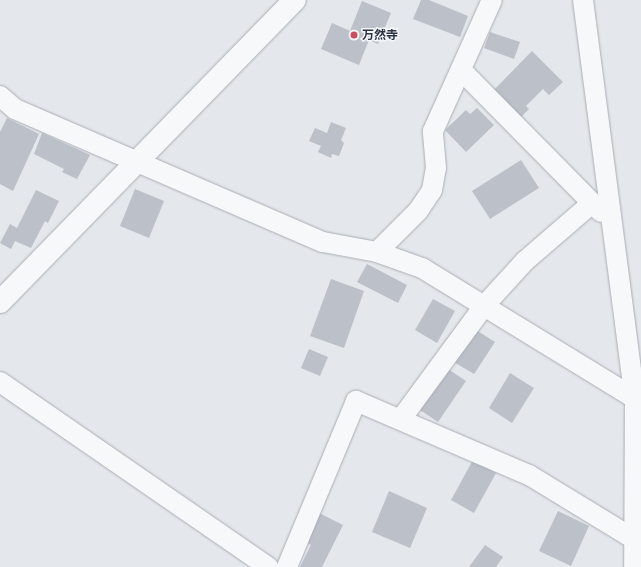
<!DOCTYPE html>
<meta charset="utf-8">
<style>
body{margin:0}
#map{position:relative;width:641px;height:567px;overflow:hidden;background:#e4e7eb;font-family:"PT Sans","Noto Sans JP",sans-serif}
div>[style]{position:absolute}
.building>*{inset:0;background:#bbc0c9}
.roads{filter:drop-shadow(0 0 1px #a9aeb6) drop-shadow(0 0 1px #a9aeb6)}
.minor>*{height:20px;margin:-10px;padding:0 10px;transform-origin:10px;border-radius:10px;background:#f7f8fa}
.tertiary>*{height:22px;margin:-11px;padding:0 11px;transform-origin:11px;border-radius:11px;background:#f7f8fa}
.dots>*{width:11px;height:11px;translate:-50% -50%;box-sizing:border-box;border:2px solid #f4f6f9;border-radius:50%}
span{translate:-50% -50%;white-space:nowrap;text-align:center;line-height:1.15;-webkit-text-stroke:3px #f4f6f9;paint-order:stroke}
.poi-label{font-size:12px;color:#2c3444;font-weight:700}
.left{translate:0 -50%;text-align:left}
</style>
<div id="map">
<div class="building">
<i style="clip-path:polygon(421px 0,429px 0,468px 16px,460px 37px,413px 19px)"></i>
<i style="clip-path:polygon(362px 1px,391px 13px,378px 44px,369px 40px,359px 65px,321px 49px,332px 23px,350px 31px)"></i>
<i style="clip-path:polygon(490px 32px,520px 42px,514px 59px,484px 48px)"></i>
<i style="clip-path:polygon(532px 51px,563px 82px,549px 95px,543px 89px,526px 106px,529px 109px,518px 120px,491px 93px)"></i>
<i style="clip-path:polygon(477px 108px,494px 125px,466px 152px,445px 130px,466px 110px,470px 114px)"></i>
<i style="clip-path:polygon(7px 118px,39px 134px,13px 191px,0 184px,0 132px)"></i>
<i style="clip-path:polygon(331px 122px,346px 128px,341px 140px,344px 143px,339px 156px,332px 154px,331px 158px,318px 152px,321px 146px,309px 141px,315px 128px,327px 133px)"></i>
<i style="clip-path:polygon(42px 133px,90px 155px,77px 179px,62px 172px,64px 169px,34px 154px)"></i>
<i style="clip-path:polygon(521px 160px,539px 188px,490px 219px,472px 191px)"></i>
<i style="clip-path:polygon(135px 189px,164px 201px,149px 238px,120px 226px)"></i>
<i style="clip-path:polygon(36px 190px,59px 201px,48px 223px,45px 221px,31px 248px,15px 241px,11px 249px,0 243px,10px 224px,17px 228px)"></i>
<i style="clip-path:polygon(367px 264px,407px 285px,398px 303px,357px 282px)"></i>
<i style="clip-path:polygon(331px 279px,364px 291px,344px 348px,310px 336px)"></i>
<i style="clip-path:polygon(433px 299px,455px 311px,437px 343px,415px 330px)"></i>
<i style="clip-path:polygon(476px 330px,495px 342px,474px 374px,454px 362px)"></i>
<i style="clip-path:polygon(309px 349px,328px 357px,320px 376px,301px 368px)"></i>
<i style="clip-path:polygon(445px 367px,466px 381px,438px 422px,417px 408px)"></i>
<i style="clip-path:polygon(510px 373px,534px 388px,512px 423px,489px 408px)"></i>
<i style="clip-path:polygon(473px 460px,496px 473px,474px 513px,451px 500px)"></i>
<i style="clip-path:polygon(389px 491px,427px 508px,410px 548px,372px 532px)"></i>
<i style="clip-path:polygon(558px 511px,589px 526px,571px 566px,539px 551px)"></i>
<i style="clip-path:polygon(317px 512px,343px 525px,322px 567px,300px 567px,311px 545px,302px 540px)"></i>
<i style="clip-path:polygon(485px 545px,503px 557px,496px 567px,469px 567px)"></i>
</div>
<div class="roads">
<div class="minor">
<i style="left:583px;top:0;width:401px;rotate:82.6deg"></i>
<i style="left:635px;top:398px;width:169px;rotate:90.3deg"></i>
<i style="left:462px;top:71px;width:198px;rotate:45.4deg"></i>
<i style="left:0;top:96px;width:20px;rotate:41deg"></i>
<i style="left:15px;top:109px;width:335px;rotate:23.4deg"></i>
<i style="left:323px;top:242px;width:55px;rotate:10.5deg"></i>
<i style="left:377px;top:252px;width:48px;rotate:19.6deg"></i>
<i style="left:422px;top:268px;width:257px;rotate:31.5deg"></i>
<i style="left:377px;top:252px;width:58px;rotate:-45deg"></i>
<i style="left:418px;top:211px;width:25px;rotate:-56deg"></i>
<i style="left:432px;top:190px;width:22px;rotate:-80deg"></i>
<i style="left:436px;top:168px;width:37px;rotate:-95deg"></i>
<i style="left:433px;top:131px;width:144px;rotate:-65.8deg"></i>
<i style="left:0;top:382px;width:326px;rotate:34.6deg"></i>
<i style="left:401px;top:419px;width:140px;rotate:-53.7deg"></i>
<i style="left:484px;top:306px;width:61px;rotate:-47.7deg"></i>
<i style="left:525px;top:261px;width:87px;rotate:-40.8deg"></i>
<i style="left:287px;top:567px;width:180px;rotate:-67.4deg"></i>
<i style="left:356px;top:401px;width:188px;rotate:23.2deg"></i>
<i style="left:529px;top:475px;width:123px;rotate:31.4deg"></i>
</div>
<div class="tertiary">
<i style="left:0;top:302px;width:422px;rotate:-45.7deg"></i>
</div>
</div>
<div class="dots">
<i style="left:354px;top:35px;background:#cb4e60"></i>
</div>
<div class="poi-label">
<span class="left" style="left:362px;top:35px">万然寺</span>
</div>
</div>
